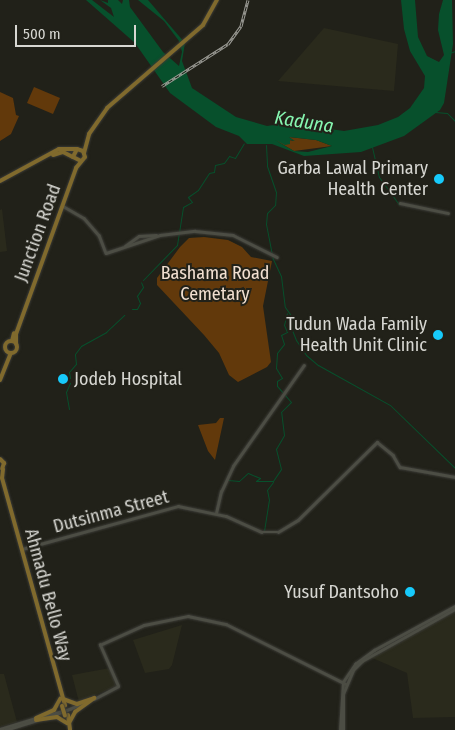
<!DOCTYPE html>
<style>
body{margin:0}
#map{position:relative;width:455px;height:730px;overflow:hidden;background:#212119;font-family:"Fira Sans Condensed",sans-serif}
div>[style]{position:absolute}
.built>*{inset:0;background:#2a2a1c}
.green>*{inset:0;background:#62390b}
.water>*{inset:0;background:#07502c}
.stream>*{height:1px;margin:-0.5px;padding:0 0.5px;transform-origin:0.5px;border-radius:0.5px;background:#07502c}
.roads{filter:drop-shadow(0 0 1px #3b3b36) drop-shadow(0 0 1px #3b3b36)}
.minor>*{height:2.5px;margin:-1.25px;padding:0 1.25px;transform-origin:1.25px;border-radius:1.25px;background:#4c4d44}
.major>*{height:4px;margin:-2px;padding:0 2px;transform-origin:2px;border-radius:2px;background:#806a2d}
.major>.ring{margin:-2px;padding:0;box-sizing:content-box;background:none;border:4px solid #806a2d;border-radius:50%}
.rail>*{height:3px;margin-top:-1.5px;transform-origin:0;background:repeating-linear-gradient(90deg,#212119 0 4px,#9d9d97 0 8px);box-sizing:border-box;border-block:1px solid #9d9d97}
.bridges{filter:drop-shadow(0 0 1px #3b3b36) drop-shadow(0 0 1px #3b3b36)}
.major-bridge>*{height:4px;margin:-2px;padding:0 2px;transform-origin:2px;border-radius:2px;background:#806a2d}
.dots>*{width:14px;height:14px;translate:-50% -50%;box-sizing:border-box;border:2px solid #212119;border-radius:50%}
span{translate:-50% -50%;white-space:nowrap;text-align:center;line-height:1.15;-webkit-text-stroke:4px #212119;paint-order:stroke}
.poi-label{font-size:18px;color:#d7d7d2}
.right{translate:-100% -50%;text-align:right}
.left{translate:0 -50%;text-align:left}
.street-label{font-size:18px;color:#d7d7d2}
.park-label{font-size:18px;color:#f2e0d1}
.water-label{font-size:19px;color:#87f8b2;font-style:italic}
.scale{position:absolute;left:15px;top:25px;width:121px;height:22px;box-sizing:border-box;border:2px solid #d7d7d2;border-top:0;padding-left:6px;font-size:15px;line-height:18px;white-space:nowrap;color:#d7d7d2;-webkit-text-stroke:4px #212119;paint-order:stroke}
</style>
<div id="map">
<div class="built">
<i style="clip-path:polygon(324px 28px,398px 44px,394px 91px,278px 81px)"></i>
<i style="clip-path:polygon(2px 209px,7px 251px,0 252px,0 210px)"></i>
<i style="clip-path:polygon(455px 608px,455px 717px,413px 718px,407px 673px,370px 657px)"></i>
<i style="clip-path:polygon(182px 625px,172px 665px,169px 669px,145px 673px,133px 640px)"></i>
<i style="clip-path:polygon(110px 668px,116px 686px,79px 702px,72px 675px)"></i>
<i style="clip-path:polygon(0 674px,4px 674px,17px 722px,0 727px)"></i>
</div>
<div class="green">
<i style="clip-path:polygon(34px 87px,60px 98px,53px 114px,27px 103px)"></i>
<i style="clip-path:polygon(0 92px,13px 98px,16px 115px,19px 116px,11px 134px,0 141px)"></i>
<i style="clip-path:polygon(289px 137px,316px 140px,332px 146px,294px 151px,275px 140px,289px 144px,289px 140px,294px 141px)"></i>
<i style="clip-path:polygon(204px 237px,228px 240px,242px 247px,251px 257px,272px 261px,263px 306px,271px 362px,267px 367px,238px 382px,229px 375px,219px 353px,204px 335px,157px 285px,157px 278px,180px 247px,189px 238px)"></i>
<i style="clip-path:polygon(220px 418px,224px 418px,215px 460px,208px 451px,198px 425px,216px 423px)"></i>
</div>
<div class="water">
<i style="clip-path:polygon(evenodd,86px 0,92px 0,114px 17px,111px 8px,100px 0,108px 3px,108px 0,118px 0,122px 4px,123px 0,129px 0,130px 7px,163px 52px,179px 66px,182px 52px,179px 41px,164px 21px,138px 0,148px 0,185px 43px,182px 61px,192px 88px,236px 117px,267px 126px,288px 123px,344px 131px,378px 125px,398px 117px,410px 108px,424px 88px,425px 76px,410px 51px,404px 29px,401px 0,415px 0,418px 37px,427px 56px,439px 62px,444px 55px,438px 30px,439px 14px,443px 0,452px 0,453px 44px,444px 103px,440px 110px,404px 136px,361px 152px,304px 156px,272px 144px,247px 144px,239px 136px,216px 127px,170px 93px,135px 43px,86px 0,289px 137px,316px 140px,332px 146px,308px 152px,294px 151px,275px 140px,285px 145px,290px 144px,290px 140px,295px 141px,289px 137px)"></i>
</div>
<div class="stream">
<i style="left:449px;top:53px;width:6px;rotate:-18deg"></i>
<i style="left:435px;top:112px;width:12px;rotate:5deg"></i>
<i style="left:447px;top:113px;width:11px;rotate:45deg"></i>
<i style="left:266px;top:145px;width:21px;rotate:87deg"></i>
<i style="left:267px;top:166px;width:28px;rotate:71deg"></i>
<i style="left:276px;top:192px;width:13px;rotate:94deg"></i>
<i style="left:275px;top:205px;width:11px;rotate:135deg"></i>
<i style="left:267px;top:213px;width:11px;rotate:95deg"></i>
<i style="left:266px;top:224px;width:36px;rotate:79deg"></i>
<i style="left:273px;top:259px;width:19px;rotate:65deg"></i>
<i style="left:281px;top:276px;width:31px;rotate:83deg"></i>
<i style="left:285px;top:307px;width:16px;rotate:55deg"></i>
<i style="left:294px;top:320px;width:10px;rotate:101deg"></i>
<i style="left:292px;top:330px;width:11px;rotate:68deg"></i>
<i style="left:296px;top:340px;width:18px;rotate:56deg"></i>
<i style="left:306px;top:355px;width:16px;rotate:40deg"></i>
<i style="left:318px;top:365px;width:82px;rotate:29.1deg"></i>
<i style="left:390px;top:405px;width:91px;rotate:44.1deg"></i>
<i style="left:372px;top:147px;width:31px;rotate:77deg"></i>
<i style="left:379px;top:177px;width:34px;rotate:54deg"></i>
<i style="left:143px;top:280px;width:49px;rotate:-45.8deg"></i>
<i style="left:177px;top:245px;width:38px;rotate:-81deg"></i>
<i style="left:183px;top:207px;width:10px;rotate:-29deg"></i>
<i style="left:192px;top:202px;width:6px;rotate:-129deg"></i>
<i style="left:188px;top:197px;width:12px;rotate:-35deg"></i>
<i style="left:198px;top:190px;width:20px;rotate:-57deg"></i>
<i style="left:209px;top:173px;width:5px;rotate:-11deg"></i>
<i style="left:214px;top:172px;width:7px;rotate:-82deg"></i>
<i style="left:215px;top:165px;width:9px;rotate:-13deg"></i>
<i style="left:224px;top:163px;width:9px;rotate:-54deg"></i>
<i style="left:229px;top:156px;width:6px;rotate:18deg"></i>
<i style="left:235px;top:158px;width:17px;rotate:-59deg"></i>
<i style="left:132px;top:309px;width:5px"></i>
<i style="left:137px;top:309px;width:7px;rotate:-63deg"></i>
<i style="left:140px;top:303px;width:8px;rotate:-113deg"></i>
<i style="left:137px;top:296px;width:11px;rotate:-56deg"></i>
<i style="left:143px;top:287px;width:5px;rotate:-112deg"></i>
<i style="left:70px;top:378px;width:6px;rotate:-99deg"></i>
<i style="left:69px;top:372px;width:11px;rotate:-49deg"></i>
<i style="left:76px;top:364px;width:10px;rotate:-96deg"></i>
<i style="left:75px;top:354px;width:10px;rotate:-53deg"></i>
<i style="left:81px;top:346px;width:29px;rotate:-29deg"></i>
<i style="left:106px;top:332px;width:25px;rotate:-43deg"></i>
<i style="left:69px;top:409px;width:17px;rotate:-100deg"></i>
<i style="left:66px;top:392px;width:10px;rotate:-66deg"></i>
<i style="left:228px;top:480px;width:11px;rotate:5deg"></i>
<i style="left:239px;top:481px;width:12px;rotate:-42deg"></i>
<i style="left:248px;top:473px;width:13px;rotate:23deg"></i>
<i style="left:260px;top:478px;width:5px;rotate:143deg"></i>
<i style="left:256px;top:481px;width:17px"></i>
<i style="left:273px;top:481px;width:14px;rotate:-56deg"></i>
<i style="left:281px;top:469px;width:21px;rotate:-104deg"></i>
<i style="left:276px;top:449px;width:16px;rotate:-60deg"></i>
<i style="left:284px;top:435px;width:23px;rotate:-97deg"></i>
<i style="left:281px;top:412px;width:14px;rotate:-45deg"></i>
<i style="left:291px;top:402px;width:21px;rotate:-131deg"></i>
<i style="left:277px;top:386px;width:5px;rotate:-90deg"></i>
<i style="left:277px;top:381px;width:6px;rotate:-31deg"></i>
<i style="left:282px;top:378px;width:12px;rotate:-121deg"></i>
<i style="left:276px;top:368px;width:15px;rotate:-86deg"></i>
<i style="left:277px;top:353px;width:11px;rotate:-52deg"></i>
<i style="left:284px;top:344px;width:9px;rotate:-108deg"></i>
<i style="left:281px;top:335px;width:7px;rotate:-27deg"></i>
<i style="left:287px;top:332px;width:8px;rotate:-113deg"></i>
<i style="left:284px;top:325px;width:12px;rotate:-76deg"></i>
<i style="left:264px;top:531px;width:31px;rotate:-81deg"></i>
<i style="left:269px;top:500px;width:10px;rotate:-101deg"></i>
<i style="left:267px;top:490px;width:10px;rotate:-53deg"></i>
</div>
<div class="roads">
<div class="minor">
<i style="left:400px;top:203px;width:49px;rotate:11.8deg"></i>
<i style="left:63px;top:206px;width:24px;rotate:30deg"></i>
<i style="left:84px;top:218px;width:23px;rotate:49deg"></i>
<i style="left:99px;top:235px;width:19px;rotate:69deg"></i>
<i style="left:106px;top:253px;width:57px;rotate:-18.4deg"></i>
<i style="left:160px;top:235px;width:35px;rotate:-7deg"></i>
<i style="left:195px;top:231px;width:38px;rotate:6deg"></i>
<i style="left:233px;top:235px;width:49px;rotate:26.6deg"></i>
<i style="left:125px;top:246px;width:17px;rotate:-36deg"></i>
<i style="left:139px;top:236px;width:17px;rotate:-3deg"></i>
<i style="left:216px;top:513px;width:22px;rotate:-77deg"></i>
<i style="left:221px;top:492px;width:29px;rotate:-65deg"></i>
<i style="left:233px;top:466px;width:123px;rotate:-54.9deg"></i>
<i style="left:22px;top:549px;width:162px;rotate:-15.4deg"></i>
<i style="left:178px;top:506px;width:49px;rotate:11.8deg"></i>
<i style="left:226px;top:516px;width:39px;rotate:24deg"></i>
<i style="left:262px;top:532px;width:16px"></i>
<i style="left:278px;top:532px;width:23px;rotate:-31deg"></i>
<i style="left:298px;top:520px;width:111px;rotate:-44.6deg"></i>
<i style="left:377px;top:442px;width:21px;rotate:39deg"></i>
<i style="left:393px;top:455px;width:14px;rotate:60deg"></i>
<i style="left:400px;top:467px;width:56px;rotate:10.3deg"></i>
<i style="left:94px;top:699px;width:27px;rotate:-28deg"></i>
<i style="left:118px;top:686px;width:45px;rotate:-113.7deg"></i>
<i style="left:100px;top:645px;width:48px;rotate:-24.4deg"></i>
<i style="left:144px;top:625px;width:45px;rotate:-11.6deg"></i>
<i style="left:188px;top:616px;width:39px;rotate:12deg"></i>
<i style="left:226px;top:624px;width:134px;rotate:26.6deg"></i>
<i style="left:44px;top:716px;width:27px;rotate:-15deg"></i>
<i style="left:52px;top:716px;width:35px;rotate:-22deg"></i>
<i style="left:0;top:729px;width:38px;rotate:-17deg"></i>
<i style="left:5px;top:730px;width:34px;rotate:-17deg"></i>
<i style="left:340px;top:730px;width:48px;rotate:-86.4deg"></i>
<i style="left:343px;top:682px;width:22px;rotate:-56deg"></i>
<i style="left:355px;top:664px;width:24px;rotate:-36deg"></i>
<i style="left:374px;top:650px;width:92px;rotate:-28.5deg"></i>
<i style="left:343px;top:730px;width:36px;rotate:-90deg"></i>
<i style="left:343px;top:694px;width:26px;rotate:-67deg"></i>
<i style="left:353px;top:670px;width:13px;rotate:-45deg"></i>
<i style="left:362px;top:661px;width:107px;rotate:-29.2deg"></i>
</div>
<div class="major">
<i style="left:84px;top:153px;width:20px;rotate:-75deg"></i>
<i style="left:89px;top:134px;width:32px;rotate:-55deg"></i>
<i style="left:107px;top:108px;width:127px;rotate:-40.8deg"></i>
<i style="left:203px;top:25px;width:29px;rotate:-61deg"></i>
<i style="left:53px;top:155px;width:10px;rotate:-17deg"></i>
<i style="left:63px;top:152px;width:11px;rotate:27deg"></i>
<i style="left:0;top:181px;width:67px;rotate:-28.5deg"></i>
<i style="left:59px;top:149px;width:18px"></i>
<i class="ring" style="left:5px;top:341px;width:8px;height:8px"></i>
<i style="left:12px;top:341px;width:8px;rotate:-76deg"></i>
<i style="left:16px;top:344px;width:10px;rotate:-90deg"></i>
<i style="left:16px;top:334px;width:177px;rotate:-70.1deg"></i>
<i style="left:76px;top:168px;width:14px;rotate:-51deg"></i>
<i style="left:85px;top:157px;width:6px;rotate:-108deg"></i>
<i style="left:83px;top:151px;width:6px;rotate:-162deg"></i>
<i style="left:77px;top:149px;width:9px;rotate:117deg"></i>
<i style="left:73px;top:157px;width:9px;rotate:27deg"></i>
<i style="left:0;top:380px;width:29px;rotate:-68deg"></i>
<i style="left:0;top:459px;width:6px;rotate:45deg"></i>
<i style="left:4px;top:463px;width:6px;rotate:108deg"></i>
<i style="left:3px;top:469px;width:9px;rotate:96deg"></i>
<i style="left:2px;top:478px;width:236px;rotate:74.5deg"></i>
<i style="left:63px;top:699px;width:15px;rotate:20deg"></i>
<i style="left:77px;top:704px;width:18px;rotate:-19deg"></i>
<i style="left:68px;top:715px;width:15px;rotate:82deg"></i>
<i style="left:36px;top:718px;width:20px;rotate:-24deg"></i>
<i style="left:54px;top:710px;width:13px;rotate:-61deg"></i>
<i style="left:36px;top:720px;width:21px;rotate:-8deg"></i>
<i style="left:57px;top:717px;width:12px;rotate:31deg"></i>
<i style="left:69px;top:723px;width:13px;rotate:-61deg"></i>
<i style="left:75px;top:712px;width:24px;rotate:-36deg"></i>
</div>
</div>
<div class="rail">
<i style="left:162px;top:86px;width:78px;rotate:-32.5deg"></i>
<i style="left:228px;top:44px;width:22px;rotate:-54deg"></i>
<i style="left:241px;top:26px;width:27px;rotate:-75deg"></i>
</div>
<div class="bridges">
<div class="major-bridge">
<i style="left:62px;top:706px;width:10px;rotate:73deg"></i>
</div>
</div>
<div class="dots">
<i style="left:439px;top:179px;background:#17cafb"></i>
<i style="left:438px;top:335px;background:#17cafb"></i>
<i style="left:63px;top:379px;background:#17cafb"></i>
<i style="left:410px;top:592px;background:#17cafb"></i>
</div>
<div class="poi-label">
<span class="right" style="left:428px;top:179px">Garba Lawal Primary<br>Health Center</span>
<span class="right" style="left:427px;top:335px">Tudun Wada Family<br>Health Unit Clinic</span>
<span class="left" style="left:74px;top:379px">Jodeb Hospital</span>
<span class="right" style="left:399px;top:592px">Yusuf Dantsoho</span>
</div>
<div class="street-label">
<span style="left:38px;top:233px;rotate:-70deg">Junction Road</span>
<span style="left:111px;top:512px;rotate:-15deg">Dutsinma Street</span>
<span style="left:48px;top:595px;rotate:75deg">Ahmadu Bello Way</span>
</div>
<div class="park-label">
<span style="left:215px;top:284px">Bashama Road<br>Cemetary</span>
</div>
<div class="water-label">
<span style="left:304px;top:122px;rotate:9deg">Kaduna</span>
</div>
<div class="scale">500 m</div>
</div>
